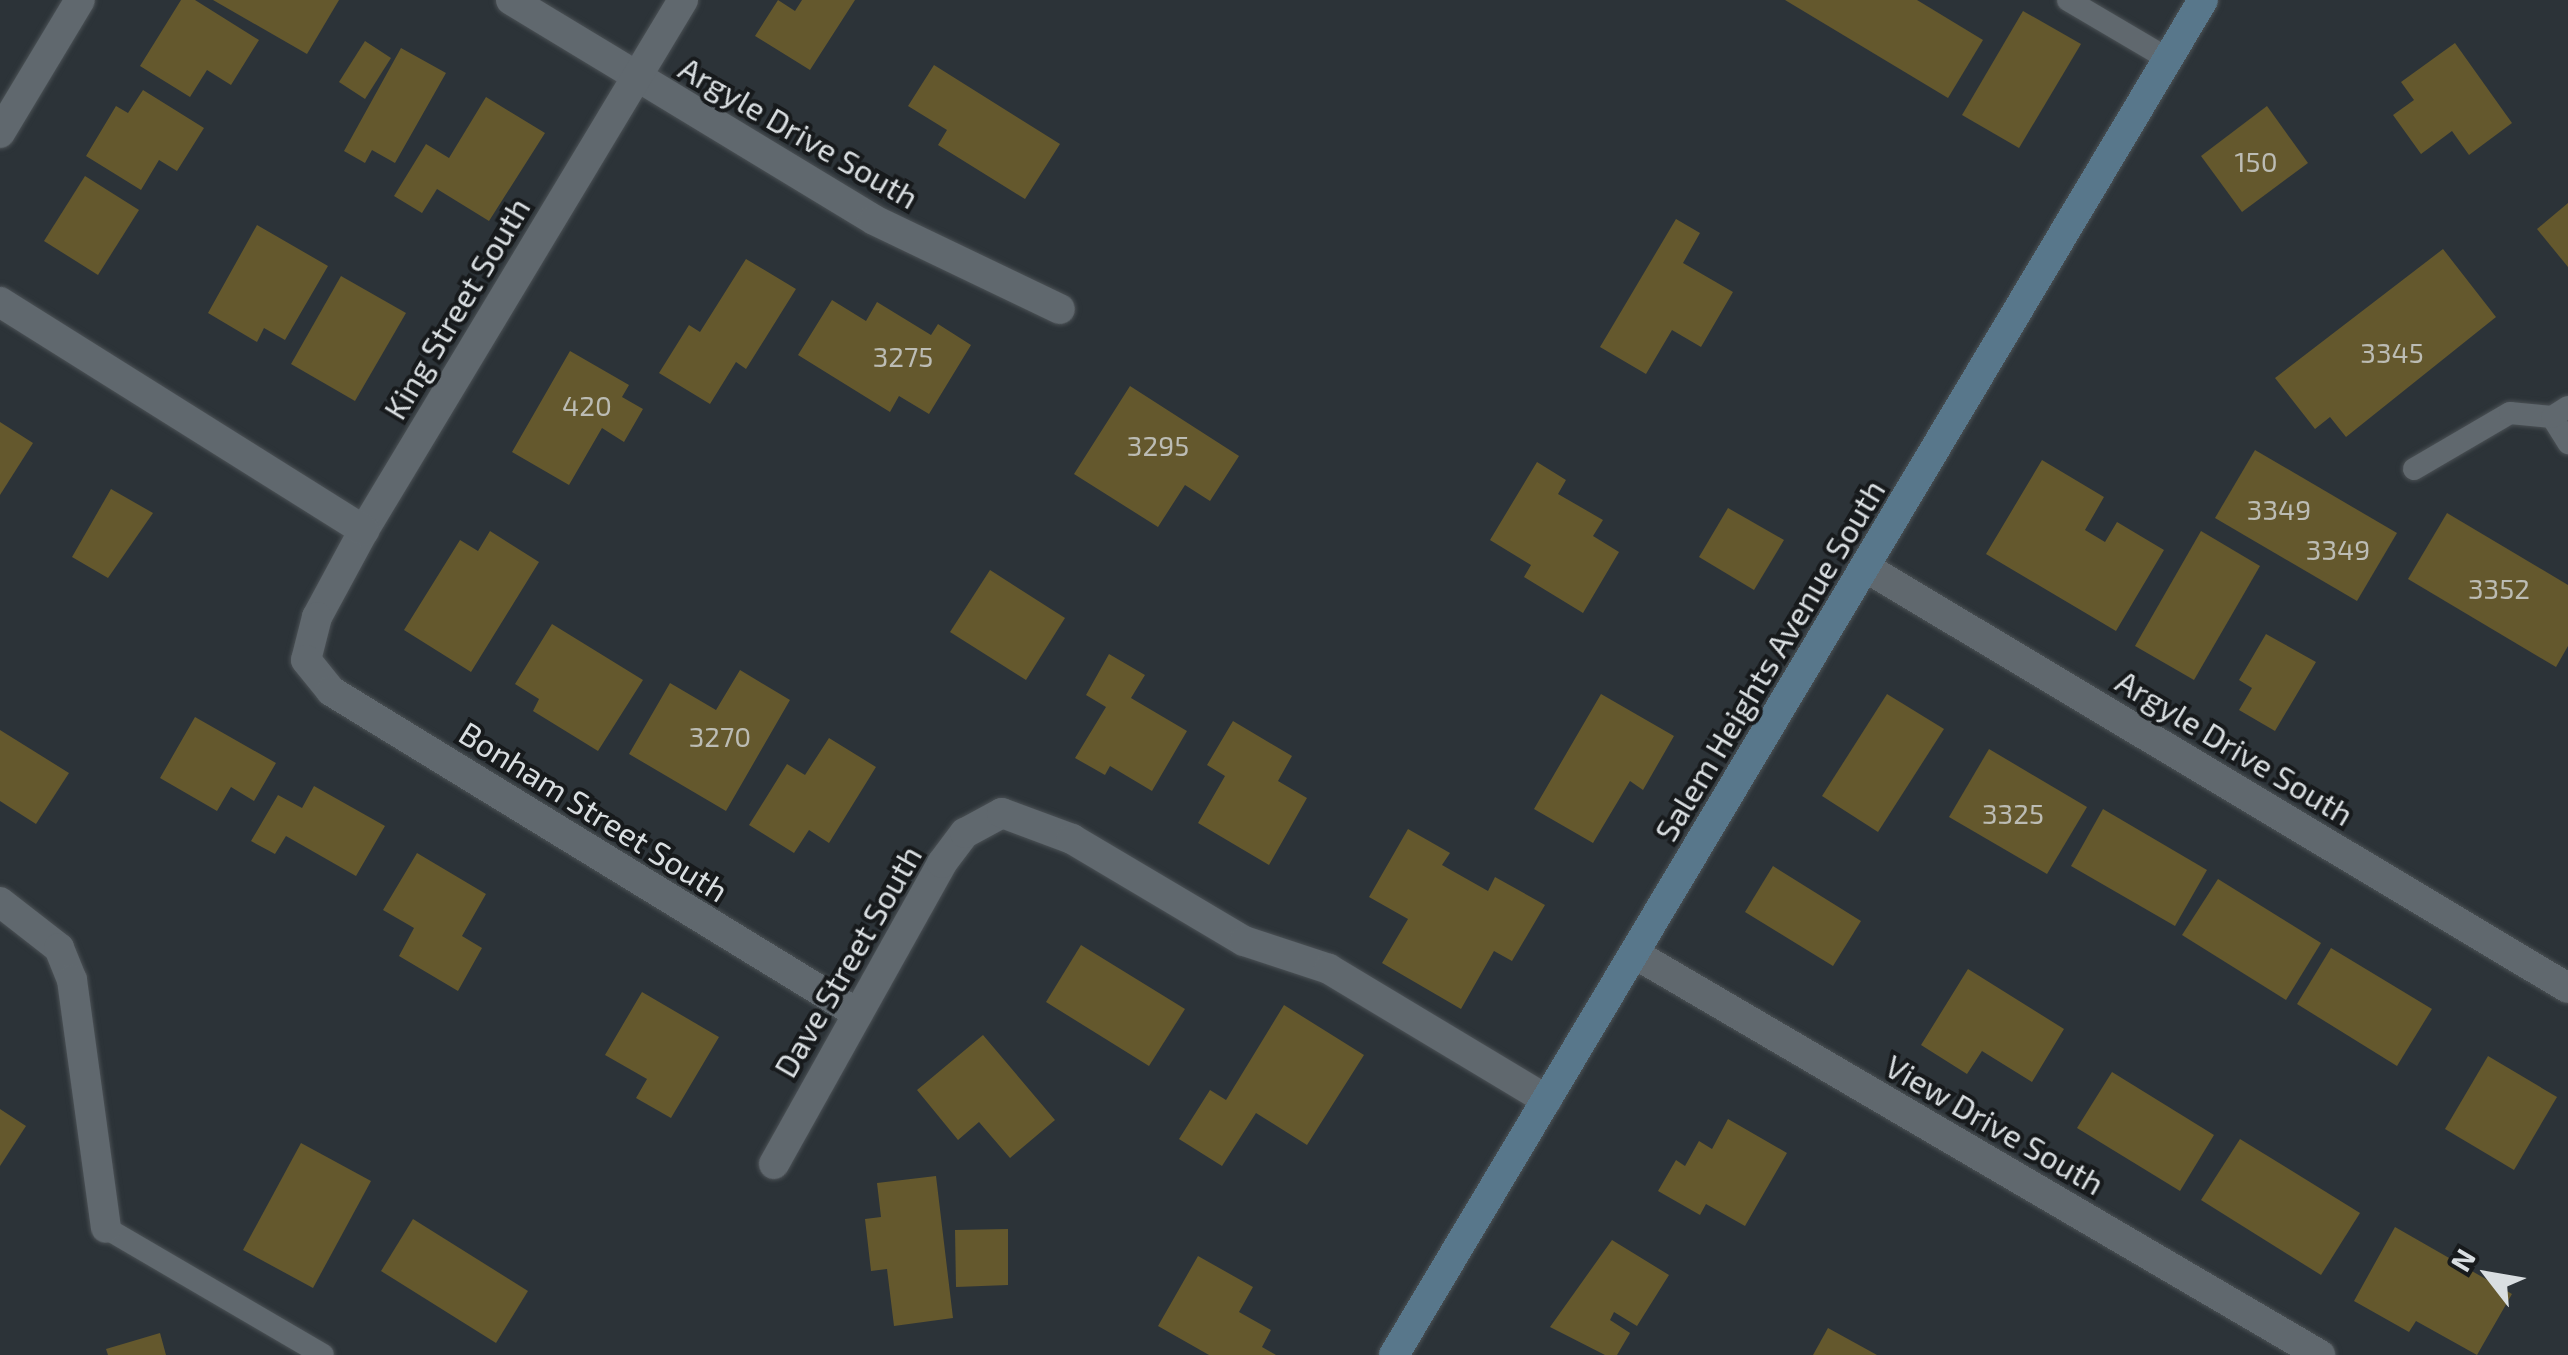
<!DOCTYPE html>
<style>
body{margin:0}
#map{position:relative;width:2568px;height:1355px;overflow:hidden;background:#2c3338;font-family:"Exo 2",sans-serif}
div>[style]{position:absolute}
.building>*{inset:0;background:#64582d}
.roads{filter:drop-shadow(0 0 2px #4b5155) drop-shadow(0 0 2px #4b5155)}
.lane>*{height:22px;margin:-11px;padding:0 11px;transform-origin:11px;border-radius:11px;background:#60686e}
.street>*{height:30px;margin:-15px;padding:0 15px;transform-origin:15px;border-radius:15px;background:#60686e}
.secondary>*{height:30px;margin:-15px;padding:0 15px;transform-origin:15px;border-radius:15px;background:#58778b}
span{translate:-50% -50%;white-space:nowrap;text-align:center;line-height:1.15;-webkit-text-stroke:8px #171a1c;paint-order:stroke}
.number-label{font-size:28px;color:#bcbcb4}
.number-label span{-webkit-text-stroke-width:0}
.street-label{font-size:32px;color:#d9dee1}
.north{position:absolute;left:2438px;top:1225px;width:100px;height:100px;-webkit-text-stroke:8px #171a1c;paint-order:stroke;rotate:301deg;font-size:28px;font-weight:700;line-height:40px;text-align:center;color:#d9dee1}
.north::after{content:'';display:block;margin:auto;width:35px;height:45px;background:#d9dee1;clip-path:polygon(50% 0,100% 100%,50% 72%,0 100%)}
</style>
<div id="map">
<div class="building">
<i style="clip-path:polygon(181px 0,195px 0,259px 40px,231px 85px,207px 70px,190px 97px,140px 66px)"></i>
<i style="clip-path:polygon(213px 0,339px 0,307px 54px)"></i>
<i style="clip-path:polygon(778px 0,795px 11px,802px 0,855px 0,810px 70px,755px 36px)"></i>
<i style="clip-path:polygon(1785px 0,1917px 0,1983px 40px,1948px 98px)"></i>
<i style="clip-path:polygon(2023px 11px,2081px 44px,2019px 148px,1962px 115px)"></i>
<i style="clip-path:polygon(365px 41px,391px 58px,365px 99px,339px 82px)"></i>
<i style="clip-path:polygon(2455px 43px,2512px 123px,2469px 155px,2452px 131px,2421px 154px,2393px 115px,2414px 100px,2401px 82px)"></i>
<i style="clip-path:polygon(401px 48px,446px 73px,395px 163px,372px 150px,365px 163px,344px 151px)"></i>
<i style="clip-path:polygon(934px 65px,1060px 144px,1025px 199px,938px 145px,947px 130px,908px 106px)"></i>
<i style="clip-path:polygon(143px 90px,204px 128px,177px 171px,159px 160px,141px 190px,86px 156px,116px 106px,128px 113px)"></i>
<i style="clip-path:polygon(486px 97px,545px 133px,489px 221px,437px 189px,422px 213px,394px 196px,426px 144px,449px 158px)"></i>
<i style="clip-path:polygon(2267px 106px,2308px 163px,2242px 212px,2201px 156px)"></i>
<i style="clip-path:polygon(85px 176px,139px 210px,98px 275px,44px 241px)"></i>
<i style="clip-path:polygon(2568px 203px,2568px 267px,2537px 229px)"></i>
<i style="clip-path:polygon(1676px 219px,1700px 233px,1683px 263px,1733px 292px,1701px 347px,1672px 330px,1646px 374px,1600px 347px)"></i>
<i style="clip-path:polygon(257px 225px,328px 266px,285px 340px,264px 328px,257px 342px,208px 313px)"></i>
<i style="clip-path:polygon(2443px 249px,2496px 317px,2346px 437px,2330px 417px,2315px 429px,2275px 378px)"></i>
<i style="clip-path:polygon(746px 259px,796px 289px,746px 369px,736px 362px,710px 404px,659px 373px,689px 325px,700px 332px)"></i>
<i style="clip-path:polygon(341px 276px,406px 313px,355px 401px,291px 364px)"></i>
<i style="clip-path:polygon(832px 300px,866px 321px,877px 302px,931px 335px,938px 324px,971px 345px,929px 414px,899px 396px,890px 412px,798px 355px)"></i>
<i style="clip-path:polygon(570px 351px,629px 385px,622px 397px,643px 409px,624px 442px,602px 428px,569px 485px,512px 452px)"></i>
<i style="clip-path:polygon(1130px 386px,1239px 456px,1210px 501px,1185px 485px,1158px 527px,1074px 474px)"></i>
<i style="clip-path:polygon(0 422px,33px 443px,0 495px)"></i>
<i style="clip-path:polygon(2255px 450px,2397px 533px,2357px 601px,2215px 518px)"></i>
<i style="clip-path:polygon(2042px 460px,2104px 497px,2085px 530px,2105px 542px,2117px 522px,2164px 550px,2116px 631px,1986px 554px)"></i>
<i style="clip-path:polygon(1537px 462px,1566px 480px,1558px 494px,1603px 520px,1593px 536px,1619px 552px,1583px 613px,1524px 577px,1531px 565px,1490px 540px)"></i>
<i style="clip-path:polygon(111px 489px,153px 513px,108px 578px,72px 557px)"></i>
<i style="clip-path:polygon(1728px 508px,1784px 540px,1754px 590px,1699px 557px)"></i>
<i style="clip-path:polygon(2447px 513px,2568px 585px,2568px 646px,2556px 667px,2408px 579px)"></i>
<i style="clip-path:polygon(490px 531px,539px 562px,471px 672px,404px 630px,460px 540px,478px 551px)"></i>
<i style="clip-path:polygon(2201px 531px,2260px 566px,2194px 680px,2135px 646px)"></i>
<i style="clip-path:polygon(990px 570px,1065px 618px,1026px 680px,950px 632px)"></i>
<i style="clip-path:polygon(552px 624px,643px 680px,598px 751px,533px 711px,539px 699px,515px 684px)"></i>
<i style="clip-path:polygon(2266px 634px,2316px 662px,2275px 731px,2239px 710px,2252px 688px,2239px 680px)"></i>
<i style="clip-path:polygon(1109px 654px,1145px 675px,1131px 698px,1187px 731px,1152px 791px,1110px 766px,1105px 775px,1075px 758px,1106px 707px,1086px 695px)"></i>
<i style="clip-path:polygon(740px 670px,790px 700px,726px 811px,629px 754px,670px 683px,716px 710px)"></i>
<i style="clip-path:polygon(1601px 694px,1674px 736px,1643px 790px,1630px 781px,1593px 843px,1534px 809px)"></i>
<i style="clip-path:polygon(1887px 694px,1944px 729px,1878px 832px,1822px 796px)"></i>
<i style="clip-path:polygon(195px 717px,276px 763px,254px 801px,231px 787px,217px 811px,160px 778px)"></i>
<i style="clip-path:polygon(1233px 721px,1292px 756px,1278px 781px,1307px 798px,1269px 865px,1198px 823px,1225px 776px,1207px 765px)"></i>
<i style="clip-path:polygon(0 730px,69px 773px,36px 824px,0 801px)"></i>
<i style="clip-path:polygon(829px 738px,876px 767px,829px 843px,809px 830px,794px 853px,749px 825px,787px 764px,805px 775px)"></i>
<i style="clip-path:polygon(1989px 749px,2087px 807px,2047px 874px,1949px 817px)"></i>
<i style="clip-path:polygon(314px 786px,385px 826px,356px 876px,286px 836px,275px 854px,251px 841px,278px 795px,302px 808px)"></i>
<i style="clip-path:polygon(2103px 809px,2207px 870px,2175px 926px,2071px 866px)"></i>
<i style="clip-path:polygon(1408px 829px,1450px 853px,1442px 865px,1488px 891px,1495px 877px,1545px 905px,1512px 961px,1494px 951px,1461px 1009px,1382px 963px,1408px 919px,1369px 897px)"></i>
<i style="clip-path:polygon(417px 853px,486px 894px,462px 936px,482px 948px,458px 991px,399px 956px,414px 928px,383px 910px)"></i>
<i style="clip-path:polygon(1773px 866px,1861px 921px,1833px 966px,1745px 912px)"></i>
<i style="clip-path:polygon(2218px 879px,2321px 943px,2286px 1000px,2182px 935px)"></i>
<i style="clip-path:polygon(1081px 945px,1185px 1009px,1149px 1066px,1046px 1002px)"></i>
<i style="clip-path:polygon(2331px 948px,2432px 1009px,2397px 1066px,2297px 1004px)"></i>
<i style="clip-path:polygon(1968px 969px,2064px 1029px,2032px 1082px,1982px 1051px,1967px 1074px,1921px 1045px)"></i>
<i style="clip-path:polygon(642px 992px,719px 1037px,671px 1118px,636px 1098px,647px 1079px,605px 1055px)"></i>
<i style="clip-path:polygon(1284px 1005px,1364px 1055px,1307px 1145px,1256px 1113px,1222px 1166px,1179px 1139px,1210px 1090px,1226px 1100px)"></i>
<i style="clip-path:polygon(983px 1035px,1055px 1120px,1010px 1158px,979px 1122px,958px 1140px,917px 1090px)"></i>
<i style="clip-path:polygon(2488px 1056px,2557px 1097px,2514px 1170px,2445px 1129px)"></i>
<i style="clip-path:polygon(2112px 1072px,2214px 1135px,2180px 1191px,2077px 1128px)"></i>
<i style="clip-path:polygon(0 1109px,26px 1126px,0 1166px)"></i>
<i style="clip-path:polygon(1728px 1119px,1787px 1153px,1745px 1226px,1706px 1204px,1700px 1215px,1658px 1191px,1676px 1160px,1685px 1166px,1699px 1141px,1712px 1149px)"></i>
<i style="clip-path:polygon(2240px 1139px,2360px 1213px,2321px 1275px,2201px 1200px)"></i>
<i style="clip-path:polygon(301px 1143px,371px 1181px,313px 1288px,243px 1250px)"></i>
<i style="clip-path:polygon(936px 1176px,953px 1318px,894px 1326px,887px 1269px,871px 1271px,865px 1219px,881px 1217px,877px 1183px)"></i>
<i style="clip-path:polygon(413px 1219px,528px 1291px,496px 1343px,381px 1271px)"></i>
<i style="clip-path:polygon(2395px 1227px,2512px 1294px,2477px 1355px,2416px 1321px,2409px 1332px,2354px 1301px)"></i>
<i style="clip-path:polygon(1008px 1229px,1008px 1285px,956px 1287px,955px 1230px)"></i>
<i style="clip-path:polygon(1612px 1240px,1669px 1275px,1637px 1326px,1614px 1312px,1610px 1320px,1630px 1333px,1617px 1355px,1605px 1355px,1550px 1327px)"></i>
<i style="clip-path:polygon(1198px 1256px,1253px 1287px,1239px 1312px,1271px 1330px,1262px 1347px,1276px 1355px,1209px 1355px,1158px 1326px)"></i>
<i style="clip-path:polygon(1828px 1328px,1877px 1355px,1813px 1355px)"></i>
<i style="clip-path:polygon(160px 1333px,166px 1355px,108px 1355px,106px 1349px)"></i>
</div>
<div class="roads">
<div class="lane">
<i style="left:2068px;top:0;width:116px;rotate:30.5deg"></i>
<i style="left:2552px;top:417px;width:31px;rotate:58deg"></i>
<i style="left:2414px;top:469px;width:111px;rotate:-30.3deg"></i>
<i style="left:2510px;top:413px;width:42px;rotate:5.4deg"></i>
<i style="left:2552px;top:417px;width:19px;rotate:-32deg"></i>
<i style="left:106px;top:1228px;width:251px;rotate:30.3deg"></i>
</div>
<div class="street">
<i style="left:511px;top:0;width:424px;rotate:31.2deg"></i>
<i style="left:874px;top:220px;width:206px;rotate:25.6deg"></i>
<i style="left:683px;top:0;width:619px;rotate:121.04deg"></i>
<i style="left:364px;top:530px;width:99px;rotate:118.4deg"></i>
<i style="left:317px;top:617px;width:44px;rotate:104.3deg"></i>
<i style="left:306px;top:660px;width:40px;rotate:51deg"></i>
<i style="left:331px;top:691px;width:615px;rotate:31.49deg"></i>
<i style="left:0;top:133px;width:155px;rotate:-59deg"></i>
<i style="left:0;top:302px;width:430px;rotate:32.1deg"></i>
<i style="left:1865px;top:567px;width:819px;rotate:30.92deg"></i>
<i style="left:0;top:902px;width:75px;rotate:37.9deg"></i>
<i style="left:59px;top:948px;width:35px;rotate:68deg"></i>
<i style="left:72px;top:980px;width:250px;rotate:82.2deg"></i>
<i style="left:1635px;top:954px;width:794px;rotate:30.34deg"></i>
<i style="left:774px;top:1164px;width:345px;rotate:-60.8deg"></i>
<i style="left:942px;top:863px;width:38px;rotate:-53deg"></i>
<i style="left:965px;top:833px;width:42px;rotate:-28.4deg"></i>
<i style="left:1002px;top:813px;width:75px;rotate:20.4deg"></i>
<i style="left:1072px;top:839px;width:200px;rotate:30.7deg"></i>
<i style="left:1244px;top:941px;width:89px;rotate:18.2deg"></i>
<i style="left:1329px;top:969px;width:254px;rotate:31deg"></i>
</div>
<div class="secondary">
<i style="left:1394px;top:1355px;width:1578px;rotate:-59.16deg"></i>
</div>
</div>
<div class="number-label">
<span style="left:2256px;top:161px">150</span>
<span style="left:2392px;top:352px">3345</span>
<span style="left:903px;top:356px">3275</span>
<span style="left:587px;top:405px">420</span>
<span style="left:1158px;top:445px">3295</span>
<span style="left:2279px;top:509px">3349</span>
<span style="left:2338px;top:549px">3349</span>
<span style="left:2499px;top:588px">3352</span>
<span style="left:720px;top:736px">3270</span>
<span style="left:2013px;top:813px">3325</span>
</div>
<div class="street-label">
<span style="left:799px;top:132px;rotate:30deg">Argyle Drive South</span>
<span style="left:456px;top:308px;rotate:-59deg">King Street South</span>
<span style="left:1769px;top:660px;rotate:-59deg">Salem Heights Avenue South</span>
<span style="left:2235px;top:747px;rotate:31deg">Argyle Drive South</span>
<span style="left:594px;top:811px;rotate:32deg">Bonham Street South</span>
<span style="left:847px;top:961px;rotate:-60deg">Dave Street South</span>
<span style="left:1995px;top:1124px;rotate:30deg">View Drive South</span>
</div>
<div class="north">N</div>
</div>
